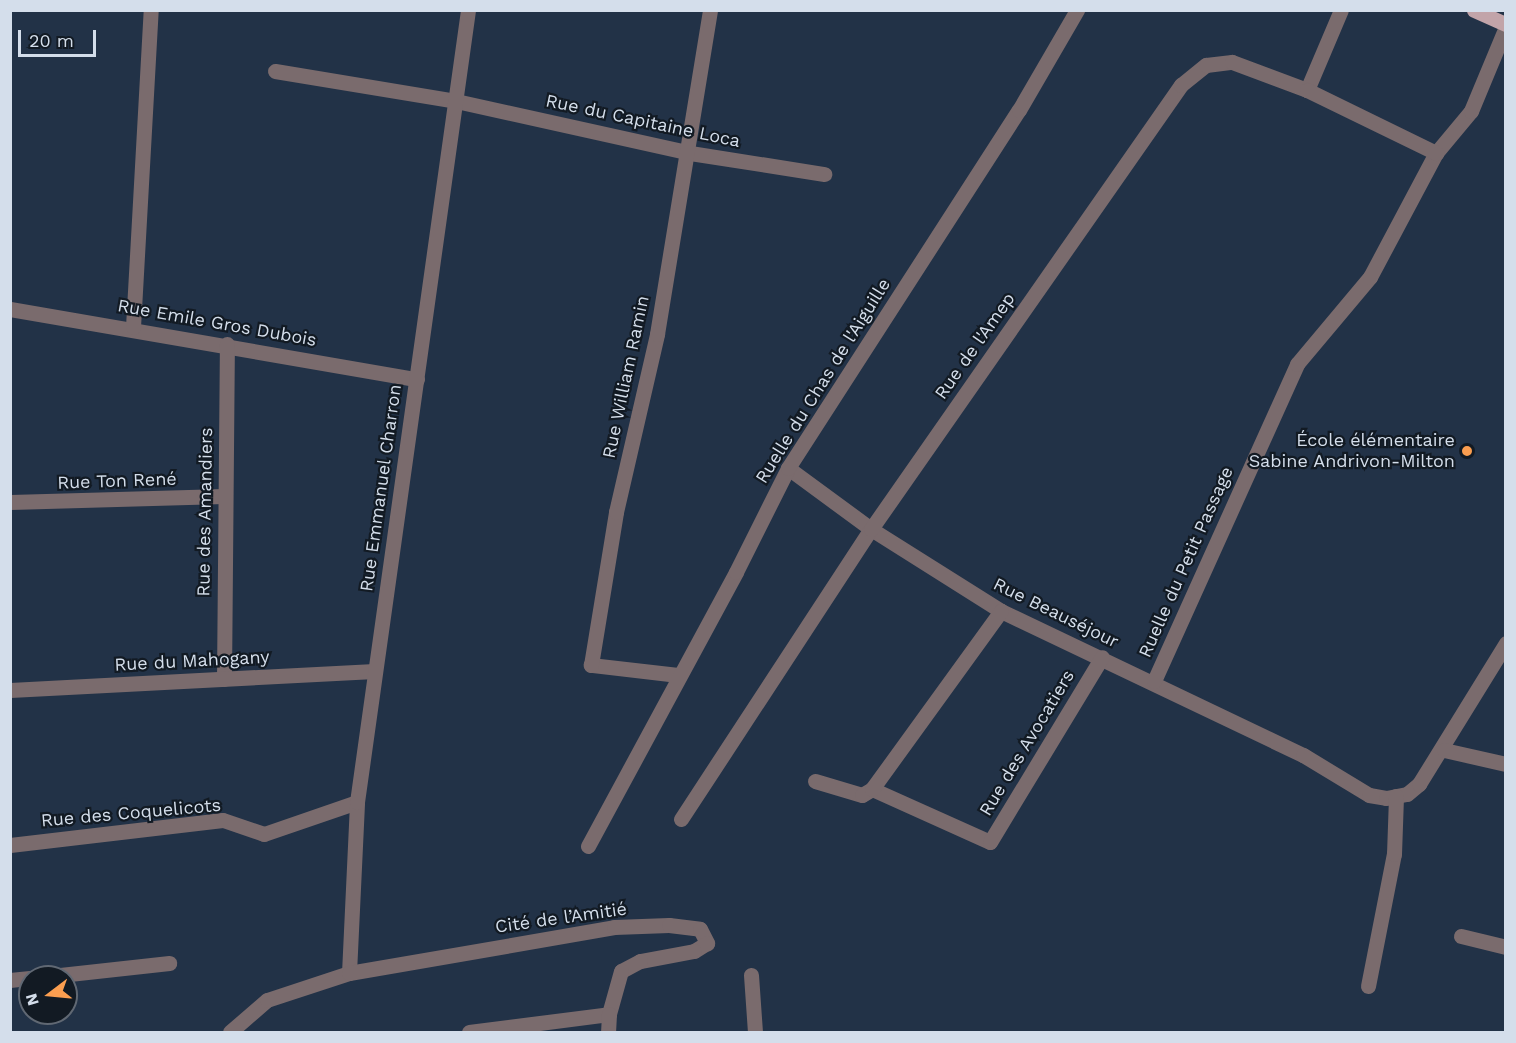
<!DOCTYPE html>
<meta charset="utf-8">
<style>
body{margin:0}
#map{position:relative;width:1516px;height:1043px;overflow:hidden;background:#223247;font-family:"Work Sans",sans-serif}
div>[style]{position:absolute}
.minor>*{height:15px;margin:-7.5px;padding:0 7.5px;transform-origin:7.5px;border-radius:7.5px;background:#7a6b6d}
.major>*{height:15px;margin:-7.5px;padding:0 7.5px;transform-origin:7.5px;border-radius:7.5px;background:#c2a4a9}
.dots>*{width:16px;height:16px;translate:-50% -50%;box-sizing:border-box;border:3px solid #121a23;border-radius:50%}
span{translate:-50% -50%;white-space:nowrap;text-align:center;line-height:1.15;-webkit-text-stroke:4.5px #121a23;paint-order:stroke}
.street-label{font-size:18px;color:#d4deeb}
.poi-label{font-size:18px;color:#d4deeb}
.right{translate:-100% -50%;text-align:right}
.frame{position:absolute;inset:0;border:12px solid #d4deeb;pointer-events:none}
.north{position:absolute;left:18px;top:965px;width:60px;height:60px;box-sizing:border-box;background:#121a23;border:2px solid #606873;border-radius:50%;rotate:254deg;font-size:16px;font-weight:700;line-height:24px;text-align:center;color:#d4deeb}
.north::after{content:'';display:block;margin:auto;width:21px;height:27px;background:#fb9e50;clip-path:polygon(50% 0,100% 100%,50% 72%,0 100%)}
.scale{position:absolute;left:18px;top:30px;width:78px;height:27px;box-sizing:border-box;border:3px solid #d4deeb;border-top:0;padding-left:8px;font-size:18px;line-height:21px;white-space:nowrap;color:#d4deeb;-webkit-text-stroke:4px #121a23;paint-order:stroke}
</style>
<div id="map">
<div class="minor">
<i style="left:275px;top:71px;width:183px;rotate:9.4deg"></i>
<i style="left:456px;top:101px;width:240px;rotate:12.5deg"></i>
<i style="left:690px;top:153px;width:136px;rotate:8.9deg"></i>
<i style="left:1307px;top:90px;width:87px;rotate:-67deg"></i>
<i style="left:10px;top:309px;width:413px;rotate:9.8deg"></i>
<i style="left:133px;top:327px;width:318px;rotate:-86.8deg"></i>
<i style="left:788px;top:468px;width:103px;rotate:36.3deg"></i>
<i style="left:871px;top:529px;width:154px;rotate:32.2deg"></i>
<i style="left:1001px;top:611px;width:335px;rotate:25.5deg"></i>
<i style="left:1303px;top:755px;width:77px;rotate:31.2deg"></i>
<i style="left:1369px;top:795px;width:17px;rotate:10deg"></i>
<i style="left:1386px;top:798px;width:21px;rotate:-11deg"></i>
<i style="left:1407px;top:794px;width:16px;rotate:-40deg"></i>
<i style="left:1419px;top:784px;width:166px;rotate:-58.3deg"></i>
<i style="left:10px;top:502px;width:214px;rotate:-1.6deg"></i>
<i style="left:678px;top:675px;width:88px;rotate:-173.4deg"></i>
<i style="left:591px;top:665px;width:155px;rotate:-80.7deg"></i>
<i style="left:616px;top:512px;width:183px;rotate:-77deg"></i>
<i style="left:657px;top:334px;width:328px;rotate:-80.7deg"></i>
<i style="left:224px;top:679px;width:335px;rotate:-89.5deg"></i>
<i style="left:1154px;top:681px;width:348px;rotate:-65.7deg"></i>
<i style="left:1297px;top:364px;width:114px;rotate:-50deg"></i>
<i style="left:1370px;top:277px;width:140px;rotate:-62deg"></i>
<i style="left:1436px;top:153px;width:55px;rotate:-50.2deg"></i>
<i style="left:1471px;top:111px;width:91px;rotate:-67.4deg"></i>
<i style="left:10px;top:690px;width:365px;rotate:-3deg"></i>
<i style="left:1444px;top:750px;width:64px;rotate:12.7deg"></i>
<i style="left:815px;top:781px;width:49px;rotate:16.6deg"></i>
<i style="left:862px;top:795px;width:12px;rotate:-31deg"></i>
<i style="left:872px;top:789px;width:129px;rotate:24.2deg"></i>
<i style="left:990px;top:842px;width:216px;rotate:-58.8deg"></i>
<i style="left:872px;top:789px;width:220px;rotate:-54.1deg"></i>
<i style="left:681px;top:819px;width:347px;rotate:-56.8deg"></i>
<i style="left:871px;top:529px;width:542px;rotate:-55.08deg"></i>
<i style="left:1181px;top:85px;width:32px;rotate:-39deg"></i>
<i style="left:1206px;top:65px;width:26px;rotate:-7deg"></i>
<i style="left:1232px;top:62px;width:80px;rotate:20.5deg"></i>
<i style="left:1307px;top:90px;width:144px;rotate:26deg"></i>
<i style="left:10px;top:845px;width:214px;rotate:-6.7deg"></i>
<i style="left:223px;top:820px;width:43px;rotate:18.9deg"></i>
<i style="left:264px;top:834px;width:98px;rotate:-19deg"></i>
<i style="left:588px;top:846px;width:311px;rotate:-61.6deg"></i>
<i style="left:736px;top:572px;width:116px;rotate:-63.4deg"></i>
<i style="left:788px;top:468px;width:426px;rotate:-57.2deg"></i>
<i style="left:1019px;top:110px;width:116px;rotate:-59.9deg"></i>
<i style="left:1461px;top:936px;width:46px;rotate:13.7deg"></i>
<i style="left:349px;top:973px;width:171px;rotate:-87.3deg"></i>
<i style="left:357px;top:802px;width:800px;rotate:-82.02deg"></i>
<i style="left:751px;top:975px;width:57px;rotate:86deg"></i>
<i style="left:42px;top:977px;width:128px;rotate:-6.3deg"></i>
<i style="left:10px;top:980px;width:20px;rotate:-6deg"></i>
<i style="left:1368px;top:986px;width:135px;rotate:-78.9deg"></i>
<i style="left:1394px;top:854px;width:58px;rotate:-88deg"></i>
<i style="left:230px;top:1032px;width:49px;rotate:-40.9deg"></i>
<i style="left:267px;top:1000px;width:86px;rotate:-18.2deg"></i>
<i style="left:349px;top:973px;width:269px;rotate:-9.8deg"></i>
<i style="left:614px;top:927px;width:55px;rotate:-2.1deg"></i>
<i style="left:669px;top:925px;width:31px;rotate:7deg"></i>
<i style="left:700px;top:929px;width:16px;rotate:63deg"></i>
<i style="left:707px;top:943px;width:15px;rotate:148deg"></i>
<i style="left:694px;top:951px;width:55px;rotate:169.5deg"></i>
<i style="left:640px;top:961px;width:21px;rotate:152deg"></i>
<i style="left:621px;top:971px;width:45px;rotate:105.6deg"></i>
<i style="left:469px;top:1032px;width:141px;rotate:-7.3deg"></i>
<i style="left:609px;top:1014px;width:18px;rotate:93deg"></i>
</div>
<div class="major">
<i style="left:1474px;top:10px;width:35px;rotate:24deg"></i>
</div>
<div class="dots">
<i style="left:1467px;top:451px;background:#fb9e50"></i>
</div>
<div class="street-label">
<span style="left:643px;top:121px;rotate:12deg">Rue du Capitaine Loca</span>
<span style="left:217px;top:323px;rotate:10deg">Rue Emile Gros Dubois</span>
<span style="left:975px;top:346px;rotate:-55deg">Rue de l'Amep</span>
<span style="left:626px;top:377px;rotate:-78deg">Rue William Ramin</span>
<span style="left:823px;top:381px;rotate:-58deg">Ruelle du Chas de l'Aiguille</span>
<span style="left:117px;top:481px;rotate:-2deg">Rue Ton René</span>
<span style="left:381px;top:488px;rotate:-82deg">Rue Emmanuel Charron</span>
<span style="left:205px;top:512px;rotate:-89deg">Rue des Amandiers</span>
<span style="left:1186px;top:562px;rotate:-66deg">Ruelle du Petit Passage</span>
<span style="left:1056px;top:613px;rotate:26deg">Rue Beauséjour</span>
<span style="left:192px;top:661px;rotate:-3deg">Rue du Mahogany</span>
<span style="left:1027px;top:743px;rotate:-59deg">Rue des Avocatiers</span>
<span style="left:131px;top:813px;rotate:-5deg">Rue des Coquelicots</span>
<span style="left:561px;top:918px;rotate:-8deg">Cité de l’Amitié</span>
</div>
<div class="poi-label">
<span class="right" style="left:1455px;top:451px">École élémentaire<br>Sabine Andrivon-Milton</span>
</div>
<div class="frame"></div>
<div class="north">N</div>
<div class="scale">20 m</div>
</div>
